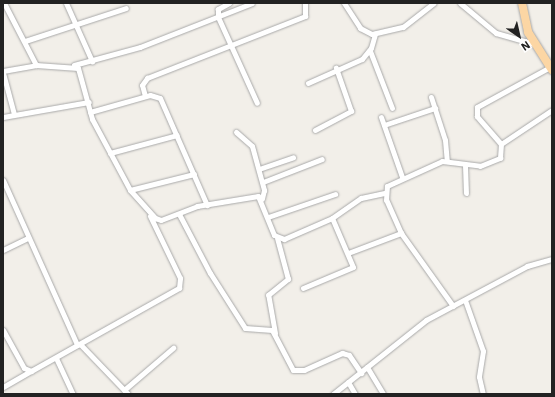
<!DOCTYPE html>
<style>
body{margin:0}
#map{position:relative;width:555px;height:397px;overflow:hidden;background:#f2efe9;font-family:"IBM Plex Sans",sans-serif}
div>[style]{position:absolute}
.roads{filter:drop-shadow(0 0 1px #a9a9a9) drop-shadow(0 0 1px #a9a9a9)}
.street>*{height:5px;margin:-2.5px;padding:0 2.5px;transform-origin:2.5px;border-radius:2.5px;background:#fff}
.primary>*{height:8px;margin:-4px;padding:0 4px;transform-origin:4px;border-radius:4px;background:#fcd6a4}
span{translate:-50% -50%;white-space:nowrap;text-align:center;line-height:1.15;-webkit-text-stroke:3.5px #fff;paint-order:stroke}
.frame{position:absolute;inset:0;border:4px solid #222;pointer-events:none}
.north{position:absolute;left:499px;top:16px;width:40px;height:40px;-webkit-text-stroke:3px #fff;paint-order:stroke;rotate:146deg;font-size:11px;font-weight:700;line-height:16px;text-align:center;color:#222}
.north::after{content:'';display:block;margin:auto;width:14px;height:18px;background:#222;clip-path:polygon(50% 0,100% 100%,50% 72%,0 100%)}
</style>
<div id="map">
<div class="roads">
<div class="street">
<i style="left:4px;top:3px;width:70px;rotate:62.7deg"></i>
<i style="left:36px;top:65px;width:42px;rotate:4.1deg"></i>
<i style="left:78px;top:68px;width:53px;rotate:74.6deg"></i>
<i style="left:92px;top:119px;width:81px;rotate:61.8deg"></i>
<i style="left:130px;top:190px;width:38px;rotate:48deg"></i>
<i style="left:155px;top:218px;width:6px;rotate:18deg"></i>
<i style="left:161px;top:220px;width:39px;rotate:-21deg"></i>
<i style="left:197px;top:206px;width:62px;rotate:-9.3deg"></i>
<i style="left:258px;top:196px;width:42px;rotate:67.7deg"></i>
<i style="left:274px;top:235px;width:11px;rotate:22deg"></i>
<i style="left:284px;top:239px;width:52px;rotate:-23.6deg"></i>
<i style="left:332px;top:218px;width:35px;rotate:-35deg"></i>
<i style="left:361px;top:198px;width:25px;rotate:-12deg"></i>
<i style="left:66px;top:3px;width:64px;rotate:65.9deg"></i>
<i style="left:229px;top:3px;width:13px;rotate:151deg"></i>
<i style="left:218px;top:9px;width:8px;rotate:90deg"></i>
<i style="left:218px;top:17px;width:94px;rotate:65.6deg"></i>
<i style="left:344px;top:3px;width:30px;rotate:57deg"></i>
<i style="left:360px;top:28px;width:13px;rotate:27deg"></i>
<i style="left:372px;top:34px;width:32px;rotate:-13deg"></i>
<i style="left:403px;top:27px;width:39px;rotate:-38deg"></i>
<i style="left:460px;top:3px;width:47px;rotate:39.8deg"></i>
<i style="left:496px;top:33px;width:40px;rotate:16deg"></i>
<i style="left:25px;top:41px;width:106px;rotate:-18.1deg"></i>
<i style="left:370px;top:51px;width:61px;rotate:68.9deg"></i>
<i style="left:74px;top:65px;width:68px;rotate:-15.3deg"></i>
<i style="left:140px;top:47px;width:120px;rotate:-21.4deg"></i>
<i style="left:3px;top:71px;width:34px;rotate:-10deg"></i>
<i style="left:3px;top:73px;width:42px;rotate:75deg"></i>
<i style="left:308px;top:83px;width:59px;rotate:-24deg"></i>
<i style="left:362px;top:59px;width:14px;rotate:-51deg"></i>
<i style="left:371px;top:48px;width:15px;rotate:-74deg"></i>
<i style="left:145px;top:96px;width:11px;rotate:-105deg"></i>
<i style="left:142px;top:85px;width:9px;rotate:-54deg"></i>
<i style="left:147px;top:78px;width:170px;rotate:-21.4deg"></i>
<i style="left:305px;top:16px;width:13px;rotate:-90deg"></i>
<i style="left:431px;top:97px;width:45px;rotate:72deg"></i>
<i style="left:445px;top:140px;width:21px;rotate:85deg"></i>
<i style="left:90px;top:112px;width:62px;rotate:-15.8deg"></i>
<i style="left:150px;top:95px;width:10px;rotate:17deg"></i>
<i style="left:160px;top:98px;width:117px;rotate:66.3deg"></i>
<i style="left:3px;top:117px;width:87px;rotate:-9.9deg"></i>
<i style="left:381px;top:117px;width:64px;rotate:70.7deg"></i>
<i style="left:384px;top:125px;width:54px;rotate:-18.4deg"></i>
<i style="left:315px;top:130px;width:41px;rotate:-27.8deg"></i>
<i style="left:351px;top:111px;width:46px;rotate:-109.2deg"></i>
<i style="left:236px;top:132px;width:21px;rotate:41deg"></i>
<i style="left:252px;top:146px;width:46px;rotate:74.7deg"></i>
<i style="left:264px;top:190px;width:9px;rotate:103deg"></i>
<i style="left:501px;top:144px;width:61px;rotate:-33.7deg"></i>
<i style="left:110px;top:153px;width:69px;rotate:-15deg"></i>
<i style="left:465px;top:165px;width:28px;rotate:88deg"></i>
<i style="left:259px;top:169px;width:36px;rotate:-19deg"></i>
<i style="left:3px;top:180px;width:181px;rotate:65.8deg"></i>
<i style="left:263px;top:182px;width:63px;rotate:-21.3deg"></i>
<i style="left:130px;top:190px;width:66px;rotate:-14deg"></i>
<i style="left:179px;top:214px;width:67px;rotate:62.3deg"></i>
<i style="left:210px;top:273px;width:65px;rotate:57.5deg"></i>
<i style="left:245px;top:328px;width:27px;rotate:4deg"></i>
<i style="left:272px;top:330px;width:45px;rotate:62.3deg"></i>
<i style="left:293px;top:370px;width:11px"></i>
<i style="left:304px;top:370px;width:42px;rotate:-24.1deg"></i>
<i style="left:342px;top:353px;width:7px;rotate:16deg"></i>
<i style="left:349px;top:355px;width:22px;rotate:56deg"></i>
<i style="left:268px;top:217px;width:71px;rotate:-18.9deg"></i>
<i style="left:3px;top:250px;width:28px;rotate:-26deg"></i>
<i style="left:348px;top:253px;width:57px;rotate:-20.7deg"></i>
<i style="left:303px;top:288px;width:54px;rotate:-22.8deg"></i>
<i style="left:353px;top:267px;width:53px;rotate:-113.2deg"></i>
<i style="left:465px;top:300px;width:54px;rotate:70.6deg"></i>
<i style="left:483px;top:351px;width:26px;rotate:99deg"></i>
<i style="left:479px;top:377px;width:17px;rotate:77deg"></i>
<i style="left:453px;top:306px;width:90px;rotate:-125.5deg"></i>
<i style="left:401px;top:233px;width:36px;rotate:-114deg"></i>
<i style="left:386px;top:200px;width:14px;rotate:-86deg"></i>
<i style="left:387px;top:186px;width:60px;rotate:-24.4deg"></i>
<i style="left:442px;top:161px;width:38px;rotate:7deg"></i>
<i style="left:480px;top:166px;width:22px;rotate:-22deg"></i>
<i style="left:500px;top:158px;width:14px;rotate:-86deg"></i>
<i style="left:501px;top:144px;width:37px;rotate:-131deg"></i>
<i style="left:477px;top:116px;width:9px;rotate:-90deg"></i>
<i style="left:477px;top:107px;width:83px;rotate:-28.7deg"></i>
<i style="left:3px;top:330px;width:43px;rotate:61.1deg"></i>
<i style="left:24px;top:368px;width:8px;rotate:23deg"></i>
<i style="left:31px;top:371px;width:170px;rotate:-29.3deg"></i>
<i style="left:179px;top:288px;width:10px;rotate:-84deg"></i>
<i style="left:180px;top:278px;width:69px;rotate:-115.8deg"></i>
<i style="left:275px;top:333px;width:39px;rotate:-100deg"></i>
<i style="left:268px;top:295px;width:26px;rotate:-39deg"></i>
<i style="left:288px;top:279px;width:42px;rotate:-105deg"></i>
<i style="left:80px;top:344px;width:69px;rotate:46.2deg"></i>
<i style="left:56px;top:358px;width:40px;rotate:65deg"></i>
<i style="left:367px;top:367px;width:31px;rotate:59deg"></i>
<i style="left:348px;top:382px;width:14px;rotate:60deg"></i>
<i style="left:3px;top:387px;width:32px;rotate:-30deg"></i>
<i style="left:124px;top:390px;width:65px;rotate:-40.6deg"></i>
<i style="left:333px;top:394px;width:119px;rotate:-38.5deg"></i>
<i style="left:426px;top:320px;width:115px;rotate:-28.1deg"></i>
<i style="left:527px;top:266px;width:26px;rotate:-16deg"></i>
</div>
<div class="primary">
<i style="left:522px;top:3px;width:30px;rotate:78deg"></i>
<i style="left:528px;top:32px;width:45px;rotate:57.7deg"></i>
</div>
</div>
<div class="frame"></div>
<div class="north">N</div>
</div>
